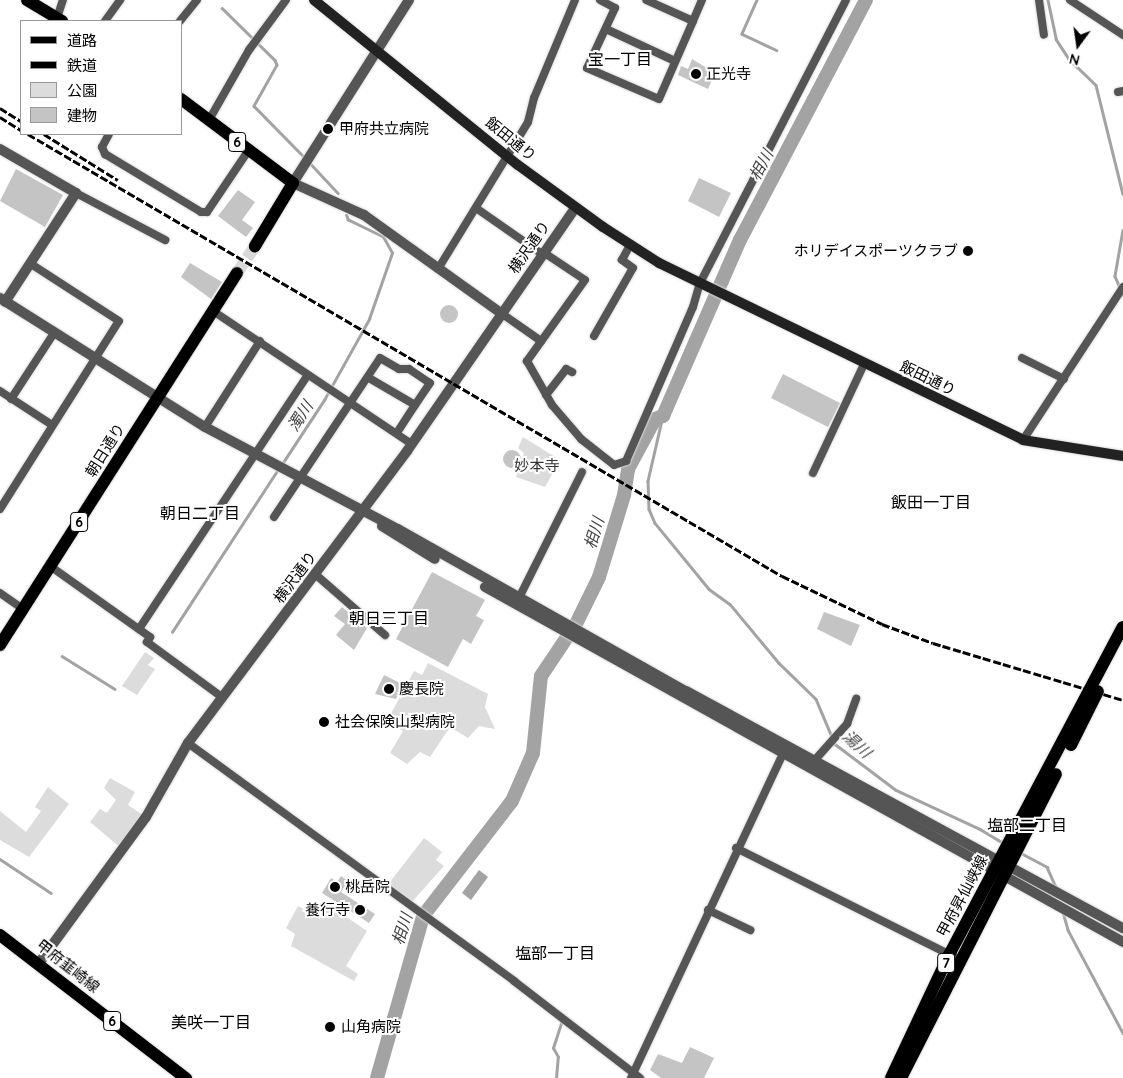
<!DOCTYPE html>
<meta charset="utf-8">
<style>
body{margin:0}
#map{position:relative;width:1123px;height:1078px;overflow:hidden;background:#fff;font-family:Quicksand,"Noto Sans JP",sans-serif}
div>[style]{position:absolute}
.green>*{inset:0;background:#dcdcdc}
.water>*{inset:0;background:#a3a3a3}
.stream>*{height:2.5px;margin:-1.25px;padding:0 1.25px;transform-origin:1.25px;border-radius:1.25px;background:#a3a3a3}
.river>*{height:14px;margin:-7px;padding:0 7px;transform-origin:7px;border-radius:7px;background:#a3a3a3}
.building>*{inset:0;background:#c4c4c4}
.round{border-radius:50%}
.primary-tunnel>*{height:12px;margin-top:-6px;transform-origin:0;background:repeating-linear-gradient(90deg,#d9d9d9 0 12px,transparent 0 18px)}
.roads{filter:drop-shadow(0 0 1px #dbdbdb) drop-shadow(0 0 1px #dbdbdb)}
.minor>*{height:8px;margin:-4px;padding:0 4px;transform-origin:4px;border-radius:4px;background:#555}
.tertiary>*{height:10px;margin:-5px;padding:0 5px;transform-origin:5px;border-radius:5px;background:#555}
.secondary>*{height:10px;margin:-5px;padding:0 5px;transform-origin:5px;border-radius:5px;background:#222}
.primary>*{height:12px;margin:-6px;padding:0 6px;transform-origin:6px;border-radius:6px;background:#000}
.rail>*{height:2.5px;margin-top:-1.25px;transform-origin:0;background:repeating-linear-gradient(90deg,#000 0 8px,transparent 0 10.5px)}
.dots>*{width:14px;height:14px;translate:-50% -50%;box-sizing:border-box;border:2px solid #fff;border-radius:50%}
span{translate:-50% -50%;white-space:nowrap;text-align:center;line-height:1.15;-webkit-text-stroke:4px #fff;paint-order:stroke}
.shield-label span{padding:1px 4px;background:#fff;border:1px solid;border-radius:4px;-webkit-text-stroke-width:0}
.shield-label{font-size:14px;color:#000;font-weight:700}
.poi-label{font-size:15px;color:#000}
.left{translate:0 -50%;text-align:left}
.right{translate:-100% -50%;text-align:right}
.street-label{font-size:15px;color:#000}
.park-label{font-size:15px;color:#333}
.neighbourhood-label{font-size:16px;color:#000}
.water-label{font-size:16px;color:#444;font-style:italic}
.legend{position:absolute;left:20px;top:20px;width:162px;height:115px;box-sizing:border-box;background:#fff;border:1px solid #999;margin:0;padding:6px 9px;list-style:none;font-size:15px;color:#000}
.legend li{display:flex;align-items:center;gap:10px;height:25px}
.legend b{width:25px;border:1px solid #999}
.north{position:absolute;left:1053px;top:20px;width:50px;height:50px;-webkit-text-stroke:4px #fff;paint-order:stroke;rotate:194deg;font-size:14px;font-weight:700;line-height:20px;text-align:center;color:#000}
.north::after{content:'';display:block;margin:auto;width:18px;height:22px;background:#000;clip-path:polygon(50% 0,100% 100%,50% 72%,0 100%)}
</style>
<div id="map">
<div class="green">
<i style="clip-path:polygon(523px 437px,560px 460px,545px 487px,516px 477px,524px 453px,518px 448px)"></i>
<i style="clip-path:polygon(145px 652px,154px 658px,148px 665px,155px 669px,137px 695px,122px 686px)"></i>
<i style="clip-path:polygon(428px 663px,488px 694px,485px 707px,495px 729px,479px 726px,468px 738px,450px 727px,430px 757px,420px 752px,407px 764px,390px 753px,403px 731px,387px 721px,414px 671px,422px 675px)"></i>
<i style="clip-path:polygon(110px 778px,135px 792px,128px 805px,146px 817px,122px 849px,90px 822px,100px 809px,107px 813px,116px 800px,104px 788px)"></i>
<i style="clip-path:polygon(48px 787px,69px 804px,29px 857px,0 840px,0 811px,26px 832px,41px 811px,35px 807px)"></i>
<i style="clip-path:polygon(424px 838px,442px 852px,436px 860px,444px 866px,410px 904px,386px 887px)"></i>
<i style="clip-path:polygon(323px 901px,367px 931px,346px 966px,358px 974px,354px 981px,291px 946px,295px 934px,286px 928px,298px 906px,315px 915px)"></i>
</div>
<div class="water">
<i style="clip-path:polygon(479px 870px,488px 877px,471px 900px,462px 893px)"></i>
</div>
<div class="stream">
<i style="left:757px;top:0;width:37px;rotate:114deg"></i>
<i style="left:742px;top:34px;width:38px;rotate:25deg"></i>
<i style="left:1048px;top:0;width:40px;rotate:78deg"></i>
<i style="left:1056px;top:39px;width:24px;rotate:57deg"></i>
<i style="left:1069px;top:59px;width:37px;rotate:44deg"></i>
<i style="left:1096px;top:85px;width:112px;rotate:76.1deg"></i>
<i style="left:222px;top:8px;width:74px;rotate:44.5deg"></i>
<i style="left:275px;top:60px;width:5px;rotate:68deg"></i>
<i style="left:277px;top:65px;width:47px;rotate:119.3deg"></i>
<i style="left:254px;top:106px;width:74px;rotate:45.5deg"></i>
<i style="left:310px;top:163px;width:41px;rotate:47deg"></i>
<i style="left:1123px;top:230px;width:47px;rotate:99.9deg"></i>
<i style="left:1115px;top:276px;width:21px;rotate:67deg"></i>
<i style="left:663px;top:416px;width:67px;rotate:103deg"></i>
<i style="left:648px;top:481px;width:28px;rotate:88deg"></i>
<i style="left:649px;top:509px;width:15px;rotate:67deg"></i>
<i style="left:655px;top:523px;width:85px;rotate:50.7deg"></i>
<i style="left:709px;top:589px;width:26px;rotate:36deg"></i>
<i style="left:730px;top:604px;width:77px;rotate:50.3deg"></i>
<i style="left:779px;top:663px;width:52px;rotate:44.2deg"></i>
<i style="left:816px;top:699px;width:49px;rotate:67.1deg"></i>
<i style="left:835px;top:744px;width:76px;rotate:37deg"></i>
<i style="left:896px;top:790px;width:93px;rotate:24.9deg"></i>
<i style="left:980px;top:829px;width:27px;rotate:31deg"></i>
<i style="left:282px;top:464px;width:77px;rotate:-56.7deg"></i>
<i style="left:324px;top:400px;width:93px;rotate:-60.9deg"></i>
<i style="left:369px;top:319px;width:70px;rotate:-70.8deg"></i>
<i style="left:392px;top:253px;width:18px;rotate:-119deg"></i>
<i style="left:383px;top:237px;width:39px;rotate:-154deg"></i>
<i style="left:348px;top:220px;width:5px;rotate:-112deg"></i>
<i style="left:172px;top:632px;width:196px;rotate:-56.9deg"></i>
<i style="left:62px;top:656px;width:62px;rotate:31.9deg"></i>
<i style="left:1021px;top:853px;width:30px;rotate:28deg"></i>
<i style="left:1047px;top:867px;width:22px;rotate:66deg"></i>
<i style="left:0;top:859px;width:61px;rotate:33.7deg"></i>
<i style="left:1063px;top:912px;width:19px;rotate:74deg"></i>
<i style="left:1068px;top:930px;width:117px;rotate:61.9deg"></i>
<i style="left:556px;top:1078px;width:21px;rotate:-85deg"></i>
<i style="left:558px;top:1057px;width:10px;rotate:-119deg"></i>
<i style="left:553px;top:1048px;width:26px;rotate:-72deg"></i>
</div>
<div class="river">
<i style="left:377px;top:1078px;width:168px;rotate:-74.1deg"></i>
<i style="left:423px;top:916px;width:145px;rotate:-52.3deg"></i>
<i style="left:512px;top:801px;width:52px;rotate:-66.4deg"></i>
<i style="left:533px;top:753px;width:77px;rotate:-84.1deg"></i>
<i style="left:541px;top:676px;width:63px;rotate:-56.1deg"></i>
<i style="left:576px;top:624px;width:52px;rotate:-63.9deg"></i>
<i style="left:599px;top:577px;width:86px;rotate:-73deg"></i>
<i style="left:624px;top:495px;width:26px;rotate:-81deg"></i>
<i style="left:628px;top:469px;width:57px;rotate:-61.6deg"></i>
<i style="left:655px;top:419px;width:9px;rotate:-21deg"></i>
<i style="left:663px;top:416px;width:192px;rotate:-66.4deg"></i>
<i style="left:740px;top:240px;width:271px;rotate:-62.3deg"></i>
</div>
<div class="building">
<i style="clip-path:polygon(692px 59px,715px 73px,708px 89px,678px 75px,681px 66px,688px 69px)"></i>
<i style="clip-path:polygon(16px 169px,63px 195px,45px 227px,0 201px)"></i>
<i style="clip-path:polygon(699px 178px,731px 193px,719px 217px,688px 201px)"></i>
<i style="clip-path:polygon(238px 190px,255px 202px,242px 220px,253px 228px,246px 237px,218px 216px)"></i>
<i style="clip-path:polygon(190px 263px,222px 282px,211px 299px,181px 277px)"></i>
<i class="round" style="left:440px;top:305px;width:18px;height:18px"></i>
<i style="clip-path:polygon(783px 374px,840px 403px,828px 427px,771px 398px)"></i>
<i class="round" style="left:503px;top:450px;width:18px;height:18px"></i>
<i style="clip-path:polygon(432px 572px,485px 600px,476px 616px,484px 620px,471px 644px,463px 639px,448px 667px,396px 639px)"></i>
<i style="clip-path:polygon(342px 607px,367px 628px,354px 650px,336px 635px,345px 624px,334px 616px)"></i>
<i style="clip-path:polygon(824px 612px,860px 625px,851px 646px,817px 629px)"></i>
<i style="clip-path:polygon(384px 675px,400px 683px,402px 687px,396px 699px,375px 694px)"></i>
<i style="clip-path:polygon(341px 876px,348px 881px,341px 892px,375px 914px,369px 923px,322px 893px,331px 878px,337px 882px)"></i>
<i style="clip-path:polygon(690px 1047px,714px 1058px,704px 1078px,661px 1078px,650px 1070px,658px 1054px,682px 1063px)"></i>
</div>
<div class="primary-tunnel">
<i style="left:237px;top:273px;width:32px;rotate:-56deg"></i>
</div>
<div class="roads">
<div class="minor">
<i style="left:600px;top:0;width:17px;rotate:28deg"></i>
<i style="left:615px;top:8px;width:66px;rotate:115deg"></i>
<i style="left:587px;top:68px;width:78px;rotate:23.3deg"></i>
<i style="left:659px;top:99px;width:85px;rotate:-66.4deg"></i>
<i style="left:693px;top:21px;width:51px;rotate:-155.9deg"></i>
<i style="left:1039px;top:0;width:35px;rotate:82deg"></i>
<i style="left:1070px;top:0;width:64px;rotate:33.4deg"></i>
<i style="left:57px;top:18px;width:19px;rotate:-72deg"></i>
<i style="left:105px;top:21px;width:26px;rotate:-54deg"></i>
<i style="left:180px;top:21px;width:27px;rotate:-51deg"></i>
<i style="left:693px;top:21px;width:23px;rotate:-67deg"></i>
<i style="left:606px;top:29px;width:76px;rotate:24.9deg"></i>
<i style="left:1118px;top:92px;width:5px;rotate:-11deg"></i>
<i style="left:209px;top:120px;width:81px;rotate:-60.3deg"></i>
<i style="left:249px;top:50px;width:62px;rotate:-53.5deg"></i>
<i style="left:109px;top:134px;width:15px;rotate:118deg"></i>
<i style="left:102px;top:147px;width:8px;rotate:67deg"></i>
<i style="left:105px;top:154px;width:112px;rotate:31.1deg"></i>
<i style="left:201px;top:212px;width:6px"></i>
<i style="left:207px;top:212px;width:73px;rotate:-56.1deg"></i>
<i style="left:76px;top:193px;width:101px;rotate:27.8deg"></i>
<i style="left:476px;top:208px;width:80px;rotate:34.9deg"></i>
<i style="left:543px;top:252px;width:50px;rotate:33.7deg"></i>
<i style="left:585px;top:280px;width:100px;rotate:125.6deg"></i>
<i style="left:527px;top:361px;width:51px;rotate:60.4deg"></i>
<i style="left:552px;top:405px;width:45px;rotate:49.5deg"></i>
<i style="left:581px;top:439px;width:42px;rotate:38.2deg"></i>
<i style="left:614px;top:465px;width:13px;rotate:-18deg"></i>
<i style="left:626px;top:461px;width:168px;rotate:-66.5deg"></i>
<i style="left:693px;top:307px;width:25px;rotate:-74deg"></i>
<i style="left:700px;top:283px;width:318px;rotate:-62.7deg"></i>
<i style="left:438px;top:269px;width:172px;rotate:-58.5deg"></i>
<i style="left:528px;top:122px;width:25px;rotate:-76deg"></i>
<i style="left:534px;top:98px;width:106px;rotate:-67.3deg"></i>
<i style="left:213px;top:311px;width:239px;rotate:33.8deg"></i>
<i style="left:501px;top:313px;width:49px;rotate:35deg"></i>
<i style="left:594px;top:336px;width:78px;rotate:-60.2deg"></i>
<i style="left:633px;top:268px;width:14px;rotate:-144deg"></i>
<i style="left:622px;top:260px;width:17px;rotate:-62deg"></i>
<i style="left:1022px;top:358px;width:47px;rotate:26.6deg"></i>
<i style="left:369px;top:378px;width:53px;rotate:30.4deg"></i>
<i style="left:415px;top:405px;width:33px;rotate:123deg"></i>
<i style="left:0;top:391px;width:62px;rotate:33.2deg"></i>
<i style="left:546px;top:395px;width:33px;rotate:-52deg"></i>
<i style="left:566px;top:369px;width:7px;rotate:27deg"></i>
<i style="left:11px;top:399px;width:79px;rotate:-56.9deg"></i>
<i style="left:205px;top:427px;width:102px;rotate:-57.4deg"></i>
<i style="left:1023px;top:440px;width:183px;rotate:-56.8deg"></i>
<i style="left:813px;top:473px;width:120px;rotate:-64.9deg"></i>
<i style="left:0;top:509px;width:222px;rotate:-57.7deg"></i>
<i style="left:119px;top:321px;width:105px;rotate:-147.1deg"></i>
<i style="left:274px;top:517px;width:191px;rotate:-56.3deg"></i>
<i style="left:380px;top:358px;width:22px;rotate:30deg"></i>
<i style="left:399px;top:369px;width:10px"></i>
<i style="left:409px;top:369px;width:25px;rotate:34deg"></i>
<i style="left:430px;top:383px;width:27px;rotate:124deg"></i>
<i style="left:50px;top:566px;width:123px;rotate:35.4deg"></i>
<i style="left:150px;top:637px;width:6px;rotate:121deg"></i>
<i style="left:147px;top:642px;width:93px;rotate:36.3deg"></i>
<i style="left:315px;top:574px;width:93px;rotate:41.1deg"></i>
<i style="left:0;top:593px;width:28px;rotate:35deg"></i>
<i style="left:518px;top:600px;width:143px;rotate:-63.4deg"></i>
<i style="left:139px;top:629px;width:305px;rotate:-56.4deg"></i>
<i style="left:188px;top:743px;width:404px;rotate:36.1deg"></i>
<i style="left:514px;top:981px;width:159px;rotate:37.6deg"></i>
<i style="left:814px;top:761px;width:50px;rotate:-48.3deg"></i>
<i style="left:847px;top:724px;width:27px;rotate:-70deg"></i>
<i style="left:736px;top:848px;width:249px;rotate:26.5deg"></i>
<i style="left:708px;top:910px;width:47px;rotate:25.5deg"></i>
<i style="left:631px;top:1078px;width:358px;rotate:-64.9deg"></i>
</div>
<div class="tertiary">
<i style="left:409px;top:0;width:217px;rotate:122.4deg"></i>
<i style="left:293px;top:183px;width:78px;rotate:24.3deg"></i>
<i style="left:364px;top:215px;width:168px;rotate:35.6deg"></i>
<i style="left:0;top:149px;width:88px;rotate:30.1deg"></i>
<i style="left:76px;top:193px;width:130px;rotate:123.1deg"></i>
<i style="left:0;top:298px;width:242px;rotate:32.2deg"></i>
<i style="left:205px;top:427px;width:218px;rotate:27.9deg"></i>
<i style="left:398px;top:529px;width:330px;rotate:29.4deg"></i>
<i style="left:686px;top:691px;width:497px;rotate:28.5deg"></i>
<i style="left:382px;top:526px;width:62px;rotate:31.9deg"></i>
<i style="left:485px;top:587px;width:730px;rotate:29.09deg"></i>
<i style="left:39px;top:963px;width:181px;rotate:-53.8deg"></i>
<i style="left:146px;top:817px;width:85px;rotate:-60.4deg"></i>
<i style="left:188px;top:743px;width:365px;rotate:-53.1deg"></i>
<i style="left:407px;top:451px;width:295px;rotate:-55.3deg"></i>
</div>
<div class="secondary">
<i style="left:314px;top:0;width:262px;rotate:39deg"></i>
<i style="left:518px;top:165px;width:105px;rotate:36.1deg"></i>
<i style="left:603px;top:227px;width:67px;rotate:32.7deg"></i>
<i style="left:659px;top:263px;width:405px;rotate:25.9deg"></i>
<i style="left:1023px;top:440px;width:101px;rotate:9.1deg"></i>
</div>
<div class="primary">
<i style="left:27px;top:0;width:41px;rotate:31deg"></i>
<i style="left:181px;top:99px;width:140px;rotate:36.9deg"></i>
<i style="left:293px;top:183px;width:74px;rotate:121.1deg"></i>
<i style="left:0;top:645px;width:441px;rotate:-57.5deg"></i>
<i style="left:1071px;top:745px;width:60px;rotate:-63.4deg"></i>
<i style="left:0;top:935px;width:235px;rotate:37.6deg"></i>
<i style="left:891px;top:1078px;width:136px;rotate:-64.8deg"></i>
<i style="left:949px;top:955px;width:371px;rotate:-62.1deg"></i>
<i style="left:901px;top:1078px;width:341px;rotate:-63deg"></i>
</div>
</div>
<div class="rail">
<i style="left:0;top:108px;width:25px;rotate:32deg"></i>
<i style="left:0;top:117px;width:25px;rotate:32deg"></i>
<i style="left:28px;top:134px;width:874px;rotate:30.38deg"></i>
<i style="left:782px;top:576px;width:111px;rotate:25.6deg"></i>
<i style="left:882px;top:624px;width:54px;rotate:20.4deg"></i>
<i style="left:933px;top:643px;width:198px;rotate:16.7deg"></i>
<i style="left:44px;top:134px;width:87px;rotate:31.9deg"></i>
</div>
<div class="dots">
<i style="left:696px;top:74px;background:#000"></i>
<i style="left:328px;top:129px;background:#000"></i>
<i style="left:968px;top:251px;background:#000"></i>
<i style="left:389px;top:689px;background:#000"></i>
<i style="left:324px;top:722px;background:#000"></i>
<i style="left:335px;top:887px;background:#000"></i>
<i style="left:360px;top:910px;background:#000"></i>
<i style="left:330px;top:1027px;background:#000"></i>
</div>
<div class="shield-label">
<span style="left:237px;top:142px">6</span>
<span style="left:79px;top:522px">6</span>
<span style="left:946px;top:963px">7</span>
<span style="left:112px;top:1021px">6</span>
</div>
<div class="poi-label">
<span class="left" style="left:706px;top:74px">正光寺</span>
<span class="left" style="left:339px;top:129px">甲府共立病院</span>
<span class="right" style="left:958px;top:251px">ホリデイスポーツクラブ</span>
<span class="left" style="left:399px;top:689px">慶長院</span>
<span class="left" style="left:335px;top:722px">社会保険山梨病院</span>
<span class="left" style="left:345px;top:887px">桃岳院</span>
<span class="right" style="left:350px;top:910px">養行寺</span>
<span class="left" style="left:341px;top:1027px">山角病院</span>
</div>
<div class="street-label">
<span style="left:511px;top:139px;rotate:39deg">飯田通り</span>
<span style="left:529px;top:247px;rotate:-55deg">横沢通り</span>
<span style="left:928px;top:378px;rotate:26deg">飯田通り</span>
<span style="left:105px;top:450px;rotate:-58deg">朝日通り</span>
<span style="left:295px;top:577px;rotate:-53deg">横沢通り</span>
<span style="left:962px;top:896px;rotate:-62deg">甲府昇仙峡線</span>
<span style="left:68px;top:966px;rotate:38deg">甲府韮崎線</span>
</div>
<div class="park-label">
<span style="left:537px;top:466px">妙本寺</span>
</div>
<div class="neighbourhood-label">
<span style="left:620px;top:59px">宝一丁目</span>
<span style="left:931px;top:502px">飯田一丁目</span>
<span style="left:200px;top:513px">朝日二丁目</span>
<span style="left:389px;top:618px">朝日三丁目</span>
<span style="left:1027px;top:825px">塩部二丁目</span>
<span style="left:555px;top:953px">塩部一丁目</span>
<span style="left:211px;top:1022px">美咲一丁目</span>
</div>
<div class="water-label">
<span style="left:761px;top:165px;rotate:-62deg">相川</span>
<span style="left:300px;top:416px;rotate:-57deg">濁川</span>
<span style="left:594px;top:533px;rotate:-73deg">相川</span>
<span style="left:857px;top:744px;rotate:42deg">湯川</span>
<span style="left:402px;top:929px;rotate:-72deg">相川</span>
</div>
<ul class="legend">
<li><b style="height:6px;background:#000"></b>道路</li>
<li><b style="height:6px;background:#000"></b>鉄道</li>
<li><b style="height:14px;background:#dcdcdc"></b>公園</li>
<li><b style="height:14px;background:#c4c4c4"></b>建物</li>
</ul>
<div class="north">N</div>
</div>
